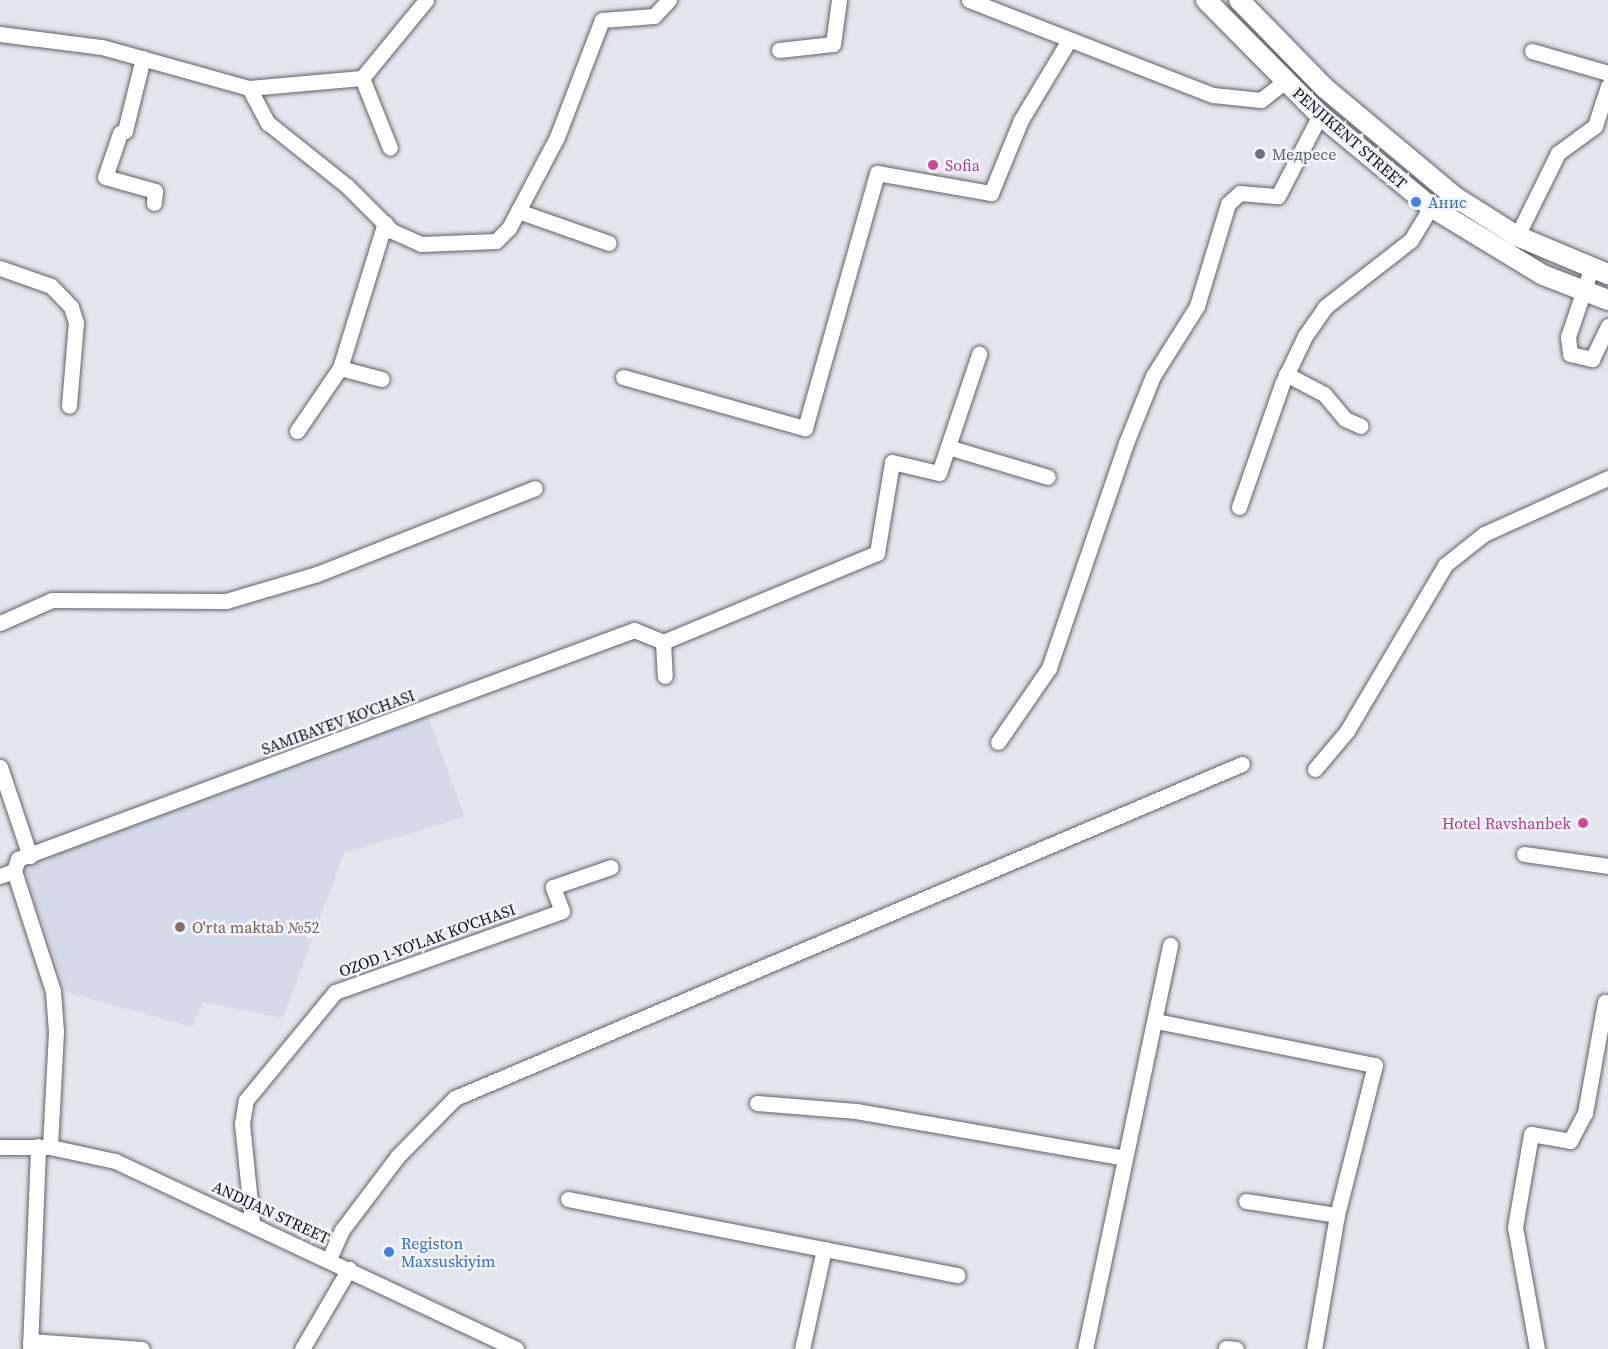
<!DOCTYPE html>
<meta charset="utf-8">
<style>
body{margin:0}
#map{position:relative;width:1608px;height:1349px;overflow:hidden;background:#e4e6ee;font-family:"Source Serif 4",serif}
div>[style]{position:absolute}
.built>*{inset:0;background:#d5dae8}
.roads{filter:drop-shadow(0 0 2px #5f6167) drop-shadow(0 0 2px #5f6167)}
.minor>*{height:15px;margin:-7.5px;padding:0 7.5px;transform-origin:7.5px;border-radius:7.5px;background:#fff}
.major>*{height:20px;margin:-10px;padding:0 10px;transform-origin:10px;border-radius:10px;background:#fff}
.dots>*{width:16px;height:16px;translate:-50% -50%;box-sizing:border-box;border:3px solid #f1f4fb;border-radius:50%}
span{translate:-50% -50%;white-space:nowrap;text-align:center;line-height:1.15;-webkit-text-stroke:5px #f1f4fb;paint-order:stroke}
.street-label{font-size:16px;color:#111214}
.worship-label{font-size:16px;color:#5b616d}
.left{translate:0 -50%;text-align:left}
.hotel-label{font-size:16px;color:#b23c85}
.right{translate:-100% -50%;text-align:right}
.shop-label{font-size:16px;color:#366cbe}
.education-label{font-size:16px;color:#785e54}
</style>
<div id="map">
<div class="built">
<i style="clip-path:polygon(427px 713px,465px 817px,344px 853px,283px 1018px,203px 1002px,192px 1027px,66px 992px,22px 863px)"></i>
</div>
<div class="roads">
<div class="minor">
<i style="left:969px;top:0;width:262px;rotate:21.3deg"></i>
<i style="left:1213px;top:95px;width:48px;rotate:5.9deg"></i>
<i style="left:1261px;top:100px;width:31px;rotate:-38deg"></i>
<i style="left:0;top:34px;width:103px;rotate:7.3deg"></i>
<i style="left:102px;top:47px;width:153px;rotate:15.6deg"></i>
<i style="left:249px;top:88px;width:113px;rotate:-5.1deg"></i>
<i style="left:362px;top:78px;width:101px;rotate:-50.6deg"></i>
<i style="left:779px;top:50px;width:54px;rotate:-6.3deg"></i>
<i style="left:833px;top:44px;width:44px;rotate:-82.2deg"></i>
<i style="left:1532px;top:51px;width:79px;rotate:16.1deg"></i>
<i style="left:143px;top:58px;width:75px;rotate:103.9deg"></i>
<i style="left:125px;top:131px;width:5px;rotate:158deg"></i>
<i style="left:120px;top:133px;width:46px;rotate:108.8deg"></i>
<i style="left:105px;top:177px;width:52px;rotate:15.6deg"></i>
<i style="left:155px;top:191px;width:12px;rotate:95deg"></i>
<i style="left:362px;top:78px;width:75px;rotate:68.2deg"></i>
<i style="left:249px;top:88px;width:40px;rotate:62deg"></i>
<i style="left:268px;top:123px;width:101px;rotate:38.6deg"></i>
<i style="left:347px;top:186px;width:64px;rotate:45deg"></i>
<i style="left:392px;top:231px;width:32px;rotate:24deg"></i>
<i style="left:421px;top:244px;width:75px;rotate:-2.3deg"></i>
<i style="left:496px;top:241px;width:18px;rotate:-45deg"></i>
<i style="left:509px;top:228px;width:103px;rotate:-62.2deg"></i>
<i style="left:557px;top:137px;width:125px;rotate:-69deg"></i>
<i style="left:602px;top:20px;width:52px;rotate:-4.4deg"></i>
<i style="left:654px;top:16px;width:22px;rotate:-47deg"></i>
<i style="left:518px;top:211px;width:96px;rotate:19.4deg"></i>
<i style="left:1517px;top:236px;width:93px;rotate:-63.7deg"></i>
<i style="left:1558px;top:153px;width:46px;rotate:-36.1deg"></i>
<i style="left:1595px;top:126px;width:42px;rotate:-72deg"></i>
<i style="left:0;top:268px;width:54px;rotate:19.4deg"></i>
<i style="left:51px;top:286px;width:29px;rotate:46deg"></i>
<i style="left:71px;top:307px;width:16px;rotate:72deg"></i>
<i style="left:76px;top:322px;width:84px;rotate:94.8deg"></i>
<i style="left:1591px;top:269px;width:72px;rotate:108.7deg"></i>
<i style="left:1568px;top:337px;width:17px;rotate:83deg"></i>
<i style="left:1570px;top:354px;width:23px;rotate:13deg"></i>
<i style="left:1592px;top:359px;width:37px;rotate:-64deg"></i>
<i style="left:340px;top:368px;width:43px;rotate:14.7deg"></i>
<i style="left:1286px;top:374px;width:43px;rotate:27.8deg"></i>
<i style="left:1324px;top:394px;width:33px;rotate:50deg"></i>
<i style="left:1345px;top:419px;width:17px;rotate:24deg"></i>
<i style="left:623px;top:377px;width:189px;rotate:15.7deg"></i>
<i style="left:805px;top:428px;width:265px;rotate:-74.2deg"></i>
<i style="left:877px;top:173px;width:116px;rotate:10deg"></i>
<i style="left:991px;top:193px;width:79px;rotate:-67.7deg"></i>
<i style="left:1021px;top:120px;width:93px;rotate:-59deg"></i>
<i style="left:297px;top:431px;width:76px;rotate:-55.7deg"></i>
<i style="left:340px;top:368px;width:152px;rotate:-72.8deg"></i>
<i style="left:948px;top:447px;width:104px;rotate:16.7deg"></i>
<i style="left:1239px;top:507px;width:130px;rotate:-70.7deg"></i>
<i style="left:1282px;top:384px;width:53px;rotate:-64.4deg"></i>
<i style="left:1305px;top:336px;width:35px;rotate:-55deg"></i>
<i style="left:1325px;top:307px;width:109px;rotate:-37.9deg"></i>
<i style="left:1411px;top:240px;width:39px;rotate:-59deg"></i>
<i style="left:0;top:623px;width:57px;rotate:-23.9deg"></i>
<i style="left:52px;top:600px;width:174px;rotate:0.3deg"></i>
<i style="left:226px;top:601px;width:95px;rotate:-16.5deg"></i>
<i style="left:317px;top:574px;width:234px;rotate:-21.5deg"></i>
<i style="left:663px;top:642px;width:232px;rotate:-22.6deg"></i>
<i style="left:877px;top:553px;width:92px;rotate:-80.6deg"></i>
<i style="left:892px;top:462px;width:48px;rotate:13.2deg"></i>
<i style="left:939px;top:473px;width:126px;rotate:-71.4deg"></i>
<i style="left:998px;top:742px;width:90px;rotate:-55.4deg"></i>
<i style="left:1049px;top:668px;width:238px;rotate:-71.1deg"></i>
<i style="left:1126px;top:443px;width:72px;rotate:-68.1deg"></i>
<i style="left:1153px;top:376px;width:83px;rotate:-57.8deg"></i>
<i style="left:1197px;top:306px;width:107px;rotate:-73.1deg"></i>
<i style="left:1228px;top:204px;width:16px;rotate:-43deg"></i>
<i style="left:1240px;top:193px;width:38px;rotate:5deg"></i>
<i style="left:1278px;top:196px;width:91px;rotate:-62.6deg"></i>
<i style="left:0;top:767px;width:94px;rotate:71.4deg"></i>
<i style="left:1315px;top:769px;width:50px;rotate:-49.9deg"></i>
<i style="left:1347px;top:731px;width:193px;rotate:-59.4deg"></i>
<i style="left:1445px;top:565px;width:50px;rotate:-38.5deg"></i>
<i style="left:1484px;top:534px;width:136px;rotate:-24.3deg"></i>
<i style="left:1524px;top:854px;width:85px;rotate:8.1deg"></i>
<i style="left:14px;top:871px;width:126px;rotate:72deg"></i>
<i style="left:53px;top:991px;width:41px;rotate:85.8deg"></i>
<i style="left:56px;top:1032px;width:115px;rotate:93deg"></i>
<i style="left:0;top:876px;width:15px;rotate:-20deg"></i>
<i style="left:14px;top:871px;width:13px;rotate:-72deg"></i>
<i style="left:18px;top:859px;width:657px;rotate:-20.39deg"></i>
<i style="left:634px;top:630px;width:31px;rotate:22deg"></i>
<i style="left:663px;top:642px;width:34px;rotate:87deg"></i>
<i style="left:1156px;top:1021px;width:223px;rotate:11.4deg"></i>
<i style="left:1375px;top:1065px;width:155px;rotate:104.2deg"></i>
<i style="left:1337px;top:1215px;width:136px;rotate:99.7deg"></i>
<i style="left:757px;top:1103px;width:99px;rotate:4.6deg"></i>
<i style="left:856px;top:1111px;width:273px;rotate:9.9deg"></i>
<i style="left:0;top:1147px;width:50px"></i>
<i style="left:50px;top:1147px;width:66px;rotate:12.2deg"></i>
<i style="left:115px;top:1161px;width:443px;rotate:25.1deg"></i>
<i style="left:568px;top:1199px;width:261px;rotate:11.1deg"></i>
<i style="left:824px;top:1249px;width:102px;rotate:102.4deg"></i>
<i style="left:1246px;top:1201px;width:92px;rotate:8.7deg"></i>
<i style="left:252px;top:1222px;width:99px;rotate:-95.8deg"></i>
<i style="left:242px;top:1124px;width:24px;rotate:-81deg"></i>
<i style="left:246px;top:1100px;width:140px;rotate:-50.5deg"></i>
<i style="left:335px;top:992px;width:241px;rotate:-19.6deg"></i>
<i style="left:562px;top:911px;width:26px;rotate:-111deg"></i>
<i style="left:553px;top:887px;width:61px;rotate:-19deg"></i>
<i style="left:824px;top:1249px;width:136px;rotate:11.1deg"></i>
<i style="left:329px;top:1259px;width:32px;rotate:-66deg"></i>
<i style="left:342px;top:1230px;width:93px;rotate:-52.9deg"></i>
<i style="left:398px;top:1156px;width:81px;rotate:-45.5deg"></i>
<i style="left:455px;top:1098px;width:855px;rotate:-23deg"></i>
<i style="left:30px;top:1341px;width:112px;rotate:4.1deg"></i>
<i style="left:1226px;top:1348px;width:10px;rotate:6deg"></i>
<i style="left:30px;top:1349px;width:203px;rotate:-87.7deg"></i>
<i style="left:302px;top:1349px;width:93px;rotate:-59.6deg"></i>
<i style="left:1085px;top:1349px;width:413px;rotate:-78.1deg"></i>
<i style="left:1537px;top:1349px;width:124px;rotate:-100.2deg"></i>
<i style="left:1515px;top:1227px;width:94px;rotate:-80.2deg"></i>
<i style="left:1531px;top:1134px;width:40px;rotate:10deg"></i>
<i style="left:1570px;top:1141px;width:32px;rotate:-62deg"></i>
<i style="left:1585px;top:1113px;width:113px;rotate:-79.8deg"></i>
</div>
<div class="major">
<i style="left:1206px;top:0;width:162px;rotate:45.3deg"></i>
<i style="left:1320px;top:115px;width:144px;rotate:39.7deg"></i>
<i style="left:1431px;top:207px;width:131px;rotate:31.3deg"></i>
<i style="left:1543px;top:275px;width:70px;rotate:21deg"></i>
<i style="left:1239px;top:0;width:124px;rotate:45.7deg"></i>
<i style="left:1326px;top:89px;width:168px;rotate:39.9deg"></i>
<i style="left:1455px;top:197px;width:73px;rotate:32.2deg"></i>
<i style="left:1517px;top:236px;width:99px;rotate:22.7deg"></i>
</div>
</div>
<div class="dots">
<i style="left:1260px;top:154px;background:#6b7280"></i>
<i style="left:933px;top:165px;background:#d1479c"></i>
<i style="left:1416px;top:202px;background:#3f7fe0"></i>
<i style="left:1583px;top:823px;background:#d1479c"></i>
<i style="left:180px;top:927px;background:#8d6e63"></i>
<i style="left:389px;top:1252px;background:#3f7fe0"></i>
</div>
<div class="street-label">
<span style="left:1350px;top:138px;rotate:41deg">PENJIKENT STREET</span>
<span style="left:338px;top:722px;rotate:-20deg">SAMIBAYEV KO'CHASI</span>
<span style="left:427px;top:940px;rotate:-20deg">OZOD 1-YO'LAK KO'CHASI</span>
<span style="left:271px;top:1212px;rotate:25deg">ANDIJAN STREET</span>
</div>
<div class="worship-label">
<span class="left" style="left:1272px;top:154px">Медресе</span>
</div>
<div class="hotel-label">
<span class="left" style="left:945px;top:165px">Sofia</span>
<span class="right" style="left:1571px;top:823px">Hotel Ravshanbek</span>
</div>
<div class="shop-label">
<span class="left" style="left:1428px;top:202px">Анис</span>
<span class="left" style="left:401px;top:1252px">Registon<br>Maxsuskiyim</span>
</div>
<div class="education-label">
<span class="left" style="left:192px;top:927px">O'rta maktab №52</span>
</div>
</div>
